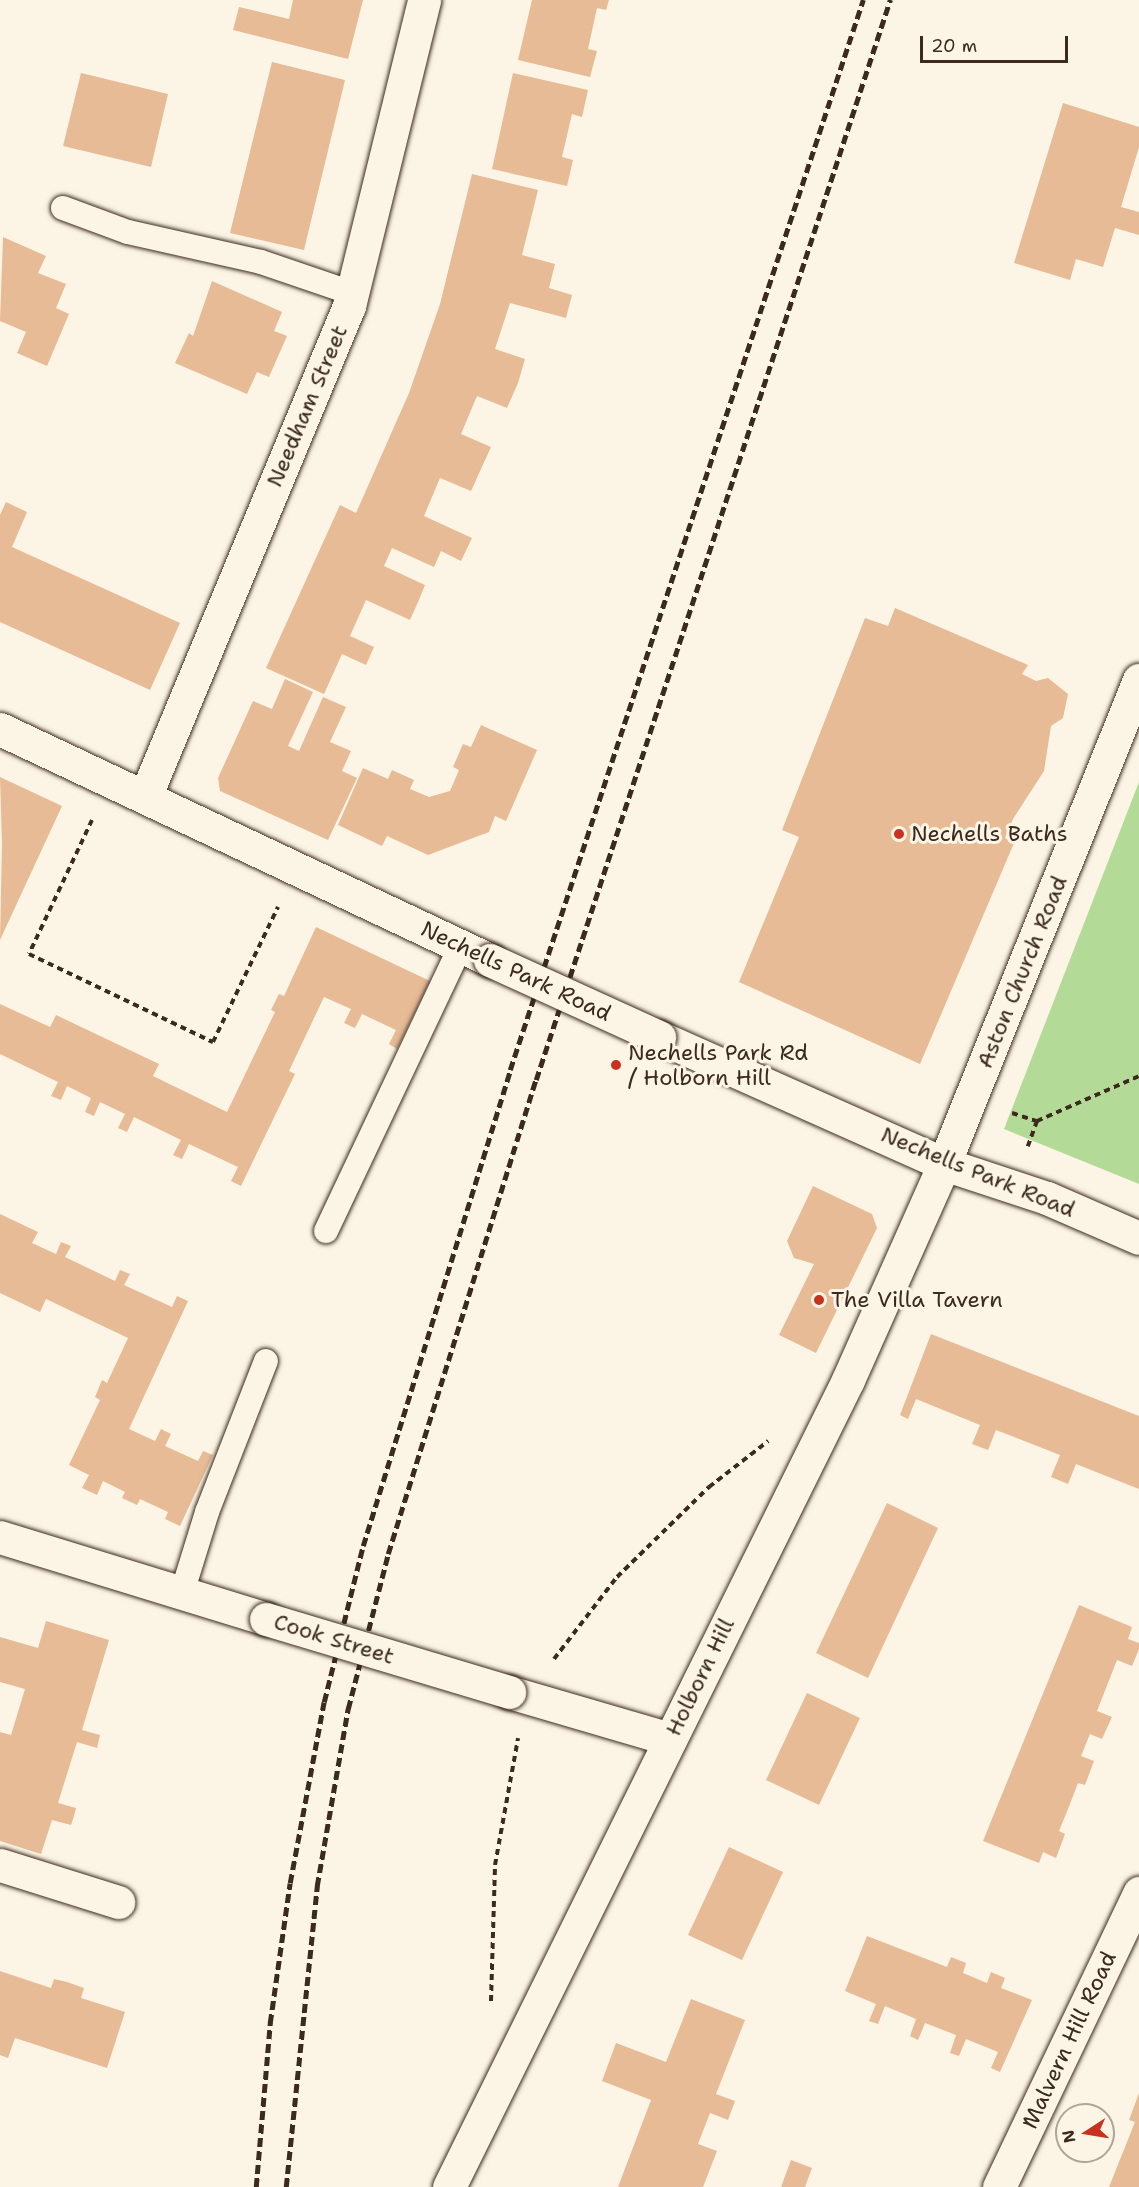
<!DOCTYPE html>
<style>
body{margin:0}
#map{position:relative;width:1139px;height:2187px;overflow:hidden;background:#fcf5e5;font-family:"Shantell Sans",sans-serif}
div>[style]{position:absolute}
.green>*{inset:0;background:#b3db97}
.building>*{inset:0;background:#e6bb96}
.path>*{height:4px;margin-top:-2px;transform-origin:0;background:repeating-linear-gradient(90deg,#3b2a1e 0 6px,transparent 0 10.5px)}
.roads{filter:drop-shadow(0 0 2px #3b2a1e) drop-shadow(0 0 2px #3b2a1e)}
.lane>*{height:24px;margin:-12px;padding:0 12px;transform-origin:12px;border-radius:12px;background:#fcf5e5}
.street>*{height:33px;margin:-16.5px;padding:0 16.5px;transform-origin:16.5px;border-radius:16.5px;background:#fcf5e5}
.rail>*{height:4.5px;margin-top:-2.25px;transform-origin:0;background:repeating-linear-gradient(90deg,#3b2a1e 0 9px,transparent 0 13.5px)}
.bridges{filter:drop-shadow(0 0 2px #3b2a1e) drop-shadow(0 0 2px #3b2a1e)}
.street-bridge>*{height:33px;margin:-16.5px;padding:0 16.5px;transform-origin:16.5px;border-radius:16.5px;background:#fcf5e5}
.dots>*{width:16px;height:16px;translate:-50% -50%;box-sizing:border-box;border:3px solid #fcf5e5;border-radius:50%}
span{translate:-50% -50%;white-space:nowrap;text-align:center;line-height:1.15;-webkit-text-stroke:6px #fcf5e5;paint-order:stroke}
.street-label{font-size:22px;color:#3b2a1e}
.poi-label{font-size:22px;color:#3b2a1e}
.left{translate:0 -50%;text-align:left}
.north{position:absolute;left:1055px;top:2103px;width:60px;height:60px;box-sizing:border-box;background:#fcf5e5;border:2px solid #afa495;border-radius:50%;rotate:258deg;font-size:16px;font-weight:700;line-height:24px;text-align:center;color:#3b2a1e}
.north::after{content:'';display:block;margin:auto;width:21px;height:27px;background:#c8321e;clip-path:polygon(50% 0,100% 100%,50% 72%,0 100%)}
.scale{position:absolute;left:920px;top:36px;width:148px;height:27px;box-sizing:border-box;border:3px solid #3b2a1e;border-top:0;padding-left:8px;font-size:18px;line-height:21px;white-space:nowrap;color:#3b2a1e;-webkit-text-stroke:4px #fcf5e5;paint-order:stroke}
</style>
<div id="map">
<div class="green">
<i style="clip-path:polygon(1139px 782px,1139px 1184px,1004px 1129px)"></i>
</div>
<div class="building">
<i style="clip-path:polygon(293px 0,363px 0,348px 59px,233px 30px,239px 7px,289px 19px)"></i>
<i style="clip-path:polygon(532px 0,609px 0,606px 10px,597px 8px,588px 49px,597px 51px,590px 77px,518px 60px)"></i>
<i style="clip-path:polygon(272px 62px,345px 80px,304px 250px,230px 233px)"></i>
<i style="clip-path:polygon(81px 73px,168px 94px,151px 167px,63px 146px)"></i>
<i style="clip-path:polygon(513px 73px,588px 90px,582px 117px,572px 114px,562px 157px,573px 160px,567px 186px,492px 169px)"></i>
<i style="clip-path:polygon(1063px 103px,1139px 127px,1139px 147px,1121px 207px,1139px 212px,1139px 235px,1115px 228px,1103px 267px,1076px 259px,1070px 280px,1014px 263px)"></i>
<i style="clip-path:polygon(472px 174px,538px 190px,522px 255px,555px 264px,549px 288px,572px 295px,566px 318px,510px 303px,495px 349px,525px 359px,518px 383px,507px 408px,477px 396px,461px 434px,491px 447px,471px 491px,440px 478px,424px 516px,472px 538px,461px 561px,441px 551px,434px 567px,392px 548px,384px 566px,425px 585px,418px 602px,410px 620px,366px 600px,350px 636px,374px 647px,366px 665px,342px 654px,324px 694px,266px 668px,340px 505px,356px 513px,409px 393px,440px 304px)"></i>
<i style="clip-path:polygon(3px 237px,46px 256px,38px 273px,66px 284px,56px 308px,69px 314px,47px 366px,17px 353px,26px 332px,0 321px)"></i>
<i style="clip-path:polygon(212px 281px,282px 312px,274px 331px,287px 336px,269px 377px,257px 372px,247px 394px,175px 363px,189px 333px,193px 336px)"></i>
<i style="clip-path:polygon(6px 502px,27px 512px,12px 547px,180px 623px,150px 690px,0 622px,0 515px)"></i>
<i style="clip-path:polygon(895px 608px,1028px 665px,1022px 674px,1036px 681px,1048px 678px,1068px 694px,1063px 718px,1051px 726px,1044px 771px,1013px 819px,1005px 838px,1014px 843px,920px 1064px,739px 982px,799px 837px,782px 830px,865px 618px,888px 626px)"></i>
<i style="clip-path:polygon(285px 679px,313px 692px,288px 746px,299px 751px,323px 697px,346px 707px,330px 742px,351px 751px,342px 771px,357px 778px,328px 840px,220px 791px,218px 778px,253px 701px,272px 709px)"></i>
<i style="clip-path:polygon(481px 725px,537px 750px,506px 821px,495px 816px,489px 832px,428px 855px,387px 836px,382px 846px,338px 825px,363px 768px,388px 779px,392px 770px,414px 780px,410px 789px,429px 797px,450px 791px,459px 770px,453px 767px,463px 744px,471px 747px)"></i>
<i style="clip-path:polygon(0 777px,62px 806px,0 940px,2px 844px)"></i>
<i style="clip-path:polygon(316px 927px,430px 981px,397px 1049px,389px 1044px,396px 1030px,362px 1014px,355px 1028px,344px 1023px,351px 1009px,324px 997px,289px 1071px,295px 1074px,241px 1186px,231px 1181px,238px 1167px,189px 1144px,182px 1159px,173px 1155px,181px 1140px,134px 1117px,127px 1132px,118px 1128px,125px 1114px,100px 1102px,94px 1116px,85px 1112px,91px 1098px,67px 1086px,61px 1100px,51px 1096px,58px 1082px,0 1054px,0 1004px,50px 1027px,56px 1015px,159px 1064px,153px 1076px,227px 1112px,275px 1012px,271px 1010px,279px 994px,284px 996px)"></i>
<i style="clip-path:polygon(813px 1186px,872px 1214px,877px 1228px,816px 1353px,779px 1335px,814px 1264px,794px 1258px,787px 1241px)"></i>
<i style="clip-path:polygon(0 1214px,38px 1232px,32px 1243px,56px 1254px,61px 1242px,71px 1246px,65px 1257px,115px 1281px,120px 1270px,130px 1274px,124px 1285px,172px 1307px,177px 1296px,188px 1301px,129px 1429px,155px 1441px,161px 1429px,171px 1434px,165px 1446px,198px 1461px,203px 1451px,213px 1455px,180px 1526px,165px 1519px,168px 1512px,140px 1499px,137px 1505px,122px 1498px,125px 1492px,103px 1481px,97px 1495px,82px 1488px,89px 1475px,69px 1465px,100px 1400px,95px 1397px,102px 1380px,107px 1383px,128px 1338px,46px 1299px,40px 1312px,0 1293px)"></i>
<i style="clip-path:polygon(931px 1334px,1139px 1416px,1139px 1489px,1076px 1464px,1068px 1484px,1051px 1477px,1060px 1455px,996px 1430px,988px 1450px,972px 1444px,980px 1425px,916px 1399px,908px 1419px,900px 1415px)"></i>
<i style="clip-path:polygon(887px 1503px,938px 1528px,868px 1678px,816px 1653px)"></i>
<i style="clip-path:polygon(1079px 1605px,1132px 1627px,1128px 1639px,1139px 1643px,1139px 1649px,1132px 1666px,1117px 1660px,1097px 1711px,1112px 1717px,1102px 1739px,1090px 1734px,1081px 1756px,1094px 1761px,1085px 1785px,1078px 1783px,1068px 1809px,1059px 1831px,1065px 1834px,1056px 1858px,1043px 1852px,1039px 1863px,983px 1841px)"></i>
<i style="clip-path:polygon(46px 1621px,109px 1640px,82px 1730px,100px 1735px,97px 1748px,77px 1742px,58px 1803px,76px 1808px,74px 1816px,71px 1825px,52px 1820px,41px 1854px,0 1841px,0 1732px,11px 1735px,25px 1689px,0 1682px,0 1637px,38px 1648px)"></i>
<i style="clip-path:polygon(807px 1693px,860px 1718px,819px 1805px,766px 1780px)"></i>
<i style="clip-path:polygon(729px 1847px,783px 1872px,742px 1960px,688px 1935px)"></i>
<i style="clip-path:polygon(867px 1936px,947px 1967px,951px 1957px,966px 1963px,963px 1973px,987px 1983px,991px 1972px,1005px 1978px,1001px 1988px,1032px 2000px,1000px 2072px,991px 2068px,998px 2052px,966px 2039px,959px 2056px,950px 2053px,956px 2035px,925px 2023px,918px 2040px,910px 2036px,916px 2019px,885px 2006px,878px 2024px,869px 2021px,876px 2004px,845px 1991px)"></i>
<i style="clip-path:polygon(0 1971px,51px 1988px,54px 1979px,67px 1982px,84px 1988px,81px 1998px,125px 2012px,107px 2068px,15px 2038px,8px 2058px,0 2055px)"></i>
<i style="clip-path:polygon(691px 1999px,745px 2020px,716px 2094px,735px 2101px,728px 2120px,710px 2113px,698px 2144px,717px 2151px,703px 2187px,618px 2187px,651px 2100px,602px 2081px,616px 2043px,666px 2062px)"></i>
<i style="clip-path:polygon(1139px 2093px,1139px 2187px,1109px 2187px,1135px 2122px,1129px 2120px)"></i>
<i style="clip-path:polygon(791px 2160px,812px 2168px,805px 2187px,781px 2187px)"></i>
</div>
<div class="path">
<i style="left:92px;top:820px;width:148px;rotate:115.2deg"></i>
<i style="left:29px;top:954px;width:204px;rotate:25.6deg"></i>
<i style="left:213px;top:1042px;width:150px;rotate:-64.3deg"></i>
<i style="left:1012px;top:1113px;width:26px;rotate:18deg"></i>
<i style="left:1037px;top:1121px;width:27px;rotate:110deg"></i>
<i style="left:1037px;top:1121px;width:111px;rotate:-23.8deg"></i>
<i style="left:554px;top:1659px;width:103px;rotate:-52.5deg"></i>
<i style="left:617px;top:1577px;width:129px;rotate:-44.4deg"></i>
<i style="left:709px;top:1487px;width:75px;rotate:-37.9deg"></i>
<i style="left:491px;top:2001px;width:136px;rotate:-88.3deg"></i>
<i style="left:495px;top:1865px;width:129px;rotate:-79.7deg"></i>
</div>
<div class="roads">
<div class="lane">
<i style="left:63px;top:208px;width:69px;rotate:20.3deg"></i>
<i style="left:128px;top:232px;width:136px;rotate:12.7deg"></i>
<i style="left:261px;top:262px;width:96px;rotate:18.8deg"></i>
<i style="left:326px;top:1231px;width:315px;rotate:-64.7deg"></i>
<i style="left:182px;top:1593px;width:85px;rotate:-72.8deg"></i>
<i style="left:207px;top:1512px;width:162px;rotate:-68.7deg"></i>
</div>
<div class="street">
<i style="left:0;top:729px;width:542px;rotate:25.24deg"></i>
<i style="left:145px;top:797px;width:532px;rotate:-67.44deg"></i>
<i style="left:349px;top:306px;width:315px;rotate:-76.2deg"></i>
<i style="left:659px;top:1037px;width:312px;rotate:24deg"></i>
<i style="left:944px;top:1164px;width:108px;rotate:18.3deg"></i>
<i style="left:1047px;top:1198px;width:100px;rotate:23.5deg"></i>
<i style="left:0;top:1537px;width:278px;rotate:17.1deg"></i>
<i style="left:509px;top:1692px;width:168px;rotate:16.3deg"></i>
<i style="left:0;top:1865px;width:124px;rotate:17.4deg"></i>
<i style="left:449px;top:2187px;width:900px;rotate:-63.69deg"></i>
<i style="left:848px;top:1380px;width:236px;rotate:-66deg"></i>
<i style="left:944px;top:1164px;width:522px;rotate:-68.06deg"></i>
<i style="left:999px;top:2187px;width:326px;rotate:-64.5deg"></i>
</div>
</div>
<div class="rail">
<i style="left:256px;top:2187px;width:165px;rotate:-85.1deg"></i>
<i style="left:270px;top:2023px;width:141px;rotate:-81.9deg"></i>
<i style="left:290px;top:1883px;width:184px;rotate:-79.4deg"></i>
<i style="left:324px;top:1702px;width:161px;rotate:-76deg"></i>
<i style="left:363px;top:1546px;width:498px;rotate:-72.8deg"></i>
<i style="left:510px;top:1070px;width:1127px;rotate:-71.74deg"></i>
<i style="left:286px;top:2187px;width:303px;rotate:-84.1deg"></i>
<i style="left:317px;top:1886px;width:180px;rotate:-80.1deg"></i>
<i style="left:348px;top:1709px;width:160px;rotate:-75.5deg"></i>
<i style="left:388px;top:1554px;width:497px;rotate:-72.7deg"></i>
<i style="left:536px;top:1080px;width:1137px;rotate:-71.85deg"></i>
</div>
<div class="bridges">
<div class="street-bridge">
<i style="left:490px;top:960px;width:186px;rotate:24.5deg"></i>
<i style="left:266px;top:1619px;width:254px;rotate:16.7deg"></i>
</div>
</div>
<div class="dots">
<i style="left:899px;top:834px;background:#c8321e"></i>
<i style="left:616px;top:1065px;background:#c8321e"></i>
<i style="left:819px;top:1300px;background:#c8321e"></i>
</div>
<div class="street-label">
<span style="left:307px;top:406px;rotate:-67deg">Needham Street</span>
<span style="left:516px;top:971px;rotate:25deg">Nechells Park Road</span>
<span style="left:1022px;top:972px;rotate:-68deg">Aston Church Road</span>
<span style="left:978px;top:1172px;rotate:22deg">Nechells Park Road</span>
<span style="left:334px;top:1639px;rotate:17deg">Cook Street</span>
<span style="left:700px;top:1677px;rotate:-64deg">Holborn Hill</span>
<span style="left:1069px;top:2040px;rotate:-65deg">Malvern Hill Road</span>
</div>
<div class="poi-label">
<span class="left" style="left:911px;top:834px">Nechells Baths</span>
<span class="left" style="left:628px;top:1065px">Nechells Park Rd<br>/ Holborn Hill</span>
<span class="left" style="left:831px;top:1300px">The Villa Tavern</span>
</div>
<div class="north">N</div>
<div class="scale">20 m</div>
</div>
